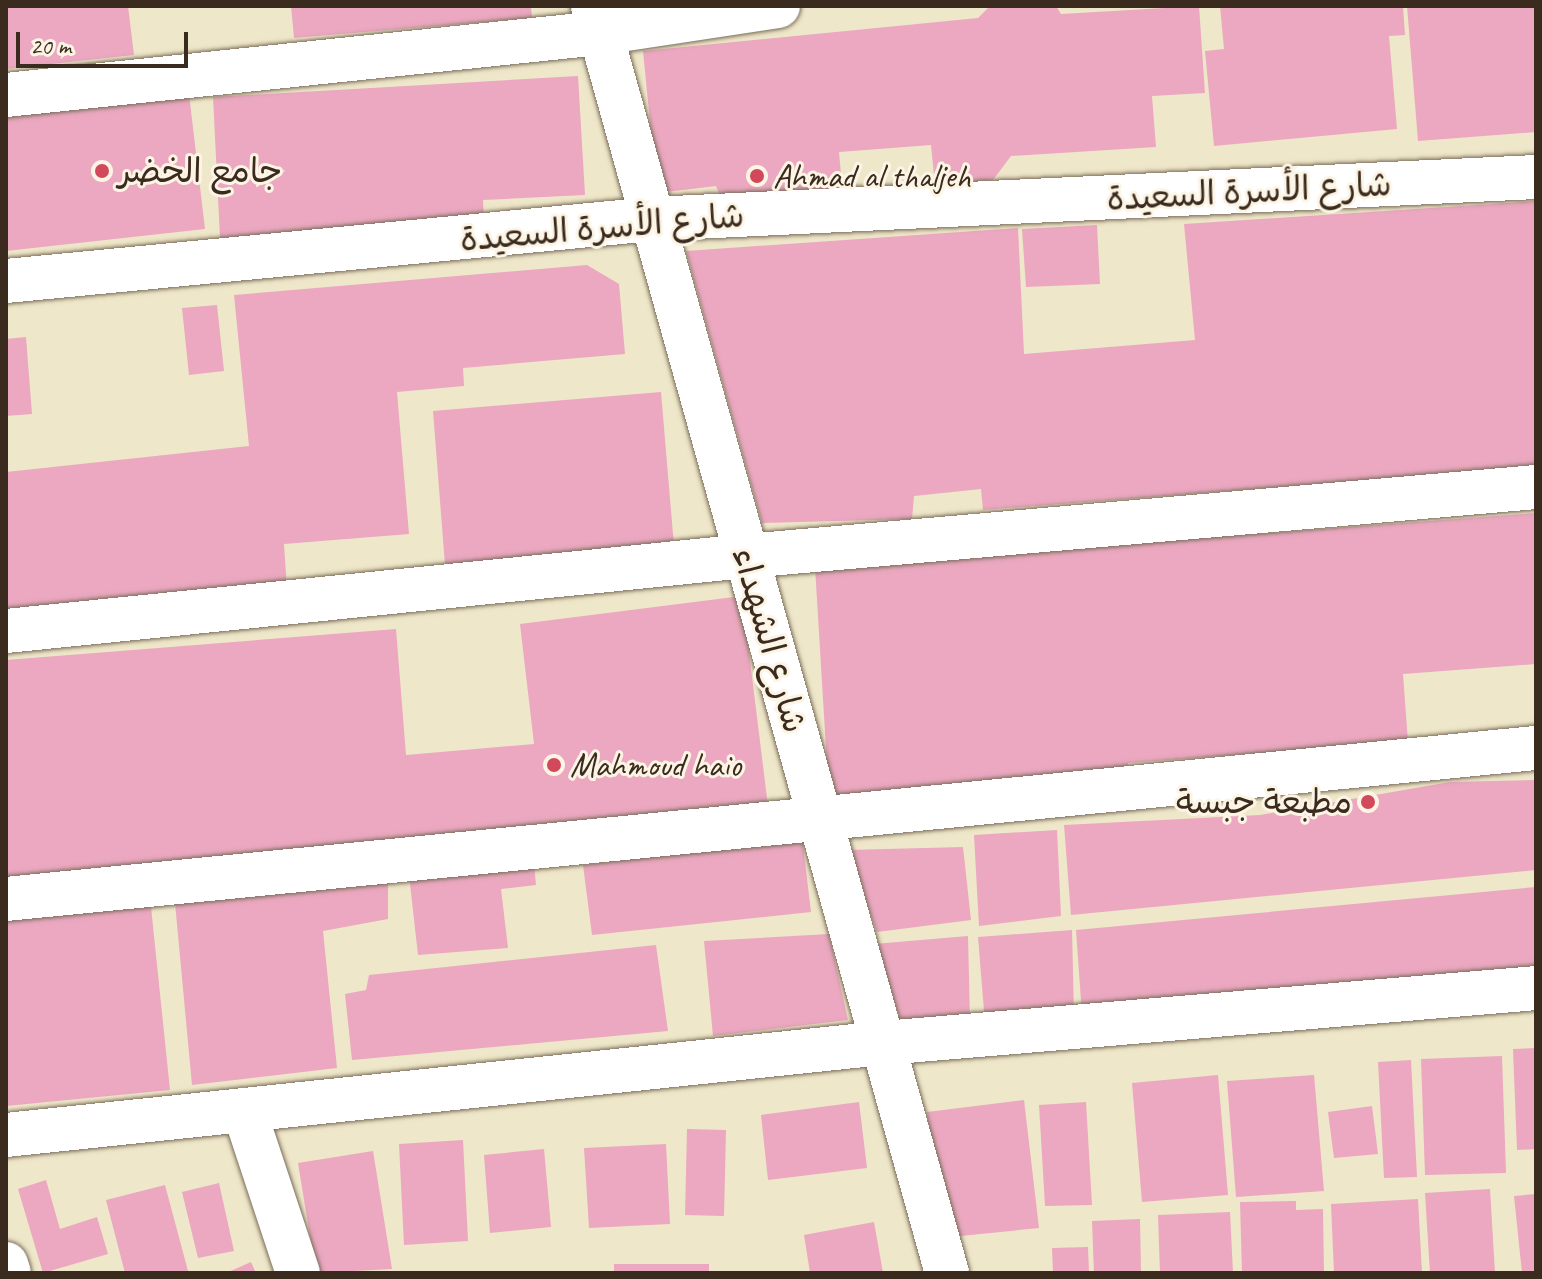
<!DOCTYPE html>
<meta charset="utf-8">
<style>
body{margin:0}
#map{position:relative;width:1542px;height:1279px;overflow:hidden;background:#efe7c9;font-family:Caveat,"Playpen Sans Arabic",sans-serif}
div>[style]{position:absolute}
.building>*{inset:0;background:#eba8c0}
.roads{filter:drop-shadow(0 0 2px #7a6c5a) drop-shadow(0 0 2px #7a6c5a)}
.street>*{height:44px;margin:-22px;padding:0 22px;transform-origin:22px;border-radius:22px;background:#fff}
.dots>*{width:22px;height:22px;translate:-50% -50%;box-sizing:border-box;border:4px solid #fcf5e5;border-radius:50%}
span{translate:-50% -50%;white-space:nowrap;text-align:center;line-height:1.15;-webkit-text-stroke:6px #fcf5e5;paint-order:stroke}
.poi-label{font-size:34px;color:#3b2a1e}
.left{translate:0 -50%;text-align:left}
.right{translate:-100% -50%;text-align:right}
.street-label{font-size:34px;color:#3b2a1e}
.frame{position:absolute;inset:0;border:8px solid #3b2a1e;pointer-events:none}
.scale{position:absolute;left:16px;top:32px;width:172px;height:36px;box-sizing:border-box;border:4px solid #3b2a1e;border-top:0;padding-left:10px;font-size:24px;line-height:28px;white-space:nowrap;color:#3b2a1e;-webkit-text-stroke:6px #fcf5e5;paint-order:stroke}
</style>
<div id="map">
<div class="building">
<i style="clip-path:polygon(6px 6px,128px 6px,134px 55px,6px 69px)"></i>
<i style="clip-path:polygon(291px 6px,531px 6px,532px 18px,294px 38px)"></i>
<i style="clip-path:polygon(990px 6px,1056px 6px,1061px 14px,1199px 6px,1205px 93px,1152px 96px,1156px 147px,1011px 156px,993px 180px,935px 185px,931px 145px,839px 152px,843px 196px,724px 205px,716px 186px,657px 193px,643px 51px,978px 18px)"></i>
<i style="clip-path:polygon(1220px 6px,1403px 6px,1405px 35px,1389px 36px,1397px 129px,1214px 146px,1205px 51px,1224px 49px)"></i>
<i style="clip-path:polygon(1407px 6px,1536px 6px,1536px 132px,1418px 141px)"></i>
<i style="clip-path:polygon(578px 76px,585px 195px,483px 200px,484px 223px,220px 238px,213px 97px)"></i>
<i style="clip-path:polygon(189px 94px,205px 229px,6px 251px,6px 114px)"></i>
<i style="clip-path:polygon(1536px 201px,1536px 467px,983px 510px,981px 489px,914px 496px,912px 519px,762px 523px,686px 251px,1018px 228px,1024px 354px,1195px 340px,1184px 224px)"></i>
<i style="clip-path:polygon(1097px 225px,1100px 284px,1026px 287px,1022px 229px)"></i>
<i style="clip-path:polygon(587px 265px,619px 284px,625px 354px,463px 368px,464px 386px,397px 392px,409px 534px,284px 544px,287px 590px,6px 615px,6px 472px,249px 446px,234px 295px)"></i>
<i style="clip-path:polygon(217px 305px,224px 371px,189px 375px,182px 308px)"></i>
<i style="clip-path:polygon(26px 337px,32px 414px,6px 416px,6px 339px)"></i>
<i style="clip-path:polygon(661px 392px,674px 546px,445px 565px,433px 411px)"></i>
<i style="clip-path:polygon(1536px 513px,1536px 664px,1403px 674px,1408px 742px,1128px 763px,1129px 775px,829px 798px,815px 567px)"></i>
<i style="clip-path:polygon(742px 596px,768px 806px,6px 882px,6px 660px,396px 629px,406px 755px,534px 744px,520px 624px)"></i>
<i style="clip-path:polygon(1536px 780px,1536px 870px,1071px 915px,1064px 825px,1260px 815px,1450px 782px)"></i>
<i style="clip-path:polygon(1057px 830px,1061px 916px,979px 926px,974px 835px)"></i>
<i style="clip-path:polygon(802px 837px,811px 912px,592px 935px,583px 865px)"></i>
<i style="clip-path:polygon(963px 847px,971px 920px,877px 932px,847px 850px)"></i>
<i style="clip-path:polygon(534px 863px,536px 885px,501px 889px,508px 948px,418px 955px,409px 875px)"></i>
<i style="clip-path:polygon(388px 879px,388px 919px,323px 931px,337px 1068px,192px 1085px,175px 903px)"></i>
<i style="clip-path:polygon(1536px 887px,1536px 970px,1082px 1015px,1076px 930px)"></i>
<i style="clip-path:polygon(151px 907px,170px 1090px,6px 1106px,6px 916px)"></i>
<i style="clip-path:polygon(1072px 930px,1074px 1015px,985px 1023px,978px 937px)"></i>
<i style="clip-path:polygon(829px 934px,848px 1020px,713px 1036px,704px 941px)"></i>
<i style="clip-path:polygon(968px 936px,970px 1022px,903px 1027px,874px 944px)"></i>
<i style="clip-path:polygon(656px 945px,668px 1031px,352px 1060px,345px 994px,366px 990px,369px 975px)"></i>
<i style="clip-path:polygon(1536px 1048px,1536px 1149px,1517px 1150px,1513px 1049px)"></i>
<i style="clip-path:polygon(1502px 1056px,1506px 1173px,1425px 1175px,1421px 1059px)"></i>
<i style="clip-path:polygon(1411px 1060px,1417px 1177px,1384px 1178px,1378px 1062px)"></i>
<i style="clip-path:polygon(1218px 1075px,1228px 1195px,1142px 1202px,1132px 1083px)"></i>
<i style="clip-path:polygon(1314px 1075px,1324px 1191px,1236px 1197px,1227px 1081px)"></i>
<i style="clip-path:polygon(1024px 1100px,1039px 1228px,941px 1238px,927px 1112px)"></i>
<i style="clip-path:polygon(859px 1102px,867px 1168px,768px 1180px,761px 1115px)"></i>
<i style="clip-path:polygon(1086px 1102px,1092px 1205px,1045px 1206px,1039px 1105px)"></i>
<i style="clip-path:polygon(1372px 1106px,1378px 1154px,1334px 1158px,1328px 1112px)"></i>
<i style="clip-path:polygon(687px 1129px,726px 1130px,724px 1216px,685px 1215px)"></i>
<i style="clip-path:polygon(463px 1140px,468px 1241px,404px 1245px,399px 1144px)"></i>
<i style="clip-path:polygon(666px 1144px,670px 1224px,589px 1228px,584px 1148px)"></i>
<i style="clip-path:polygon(544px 1149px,551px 1227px,490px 1233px,484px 1155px)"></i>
<i style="clip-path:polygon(373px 1151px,392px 1269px,316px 1273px,298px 1163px)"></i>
<i style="clip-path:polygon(46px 1180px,60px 1229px,97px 1217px,108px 1254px,43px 1273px,18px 1189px)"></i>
<i style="clip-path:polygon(219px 1183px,234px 1251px,198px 1258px,182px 1192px)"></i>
<i style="clip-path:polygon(165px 1185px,188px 1271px,125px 1273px,106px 1200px)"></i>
<i style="clip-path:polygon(1490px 1189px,1495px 1273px,1430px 1273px,1425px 1193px)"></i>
<i style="clip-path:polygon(1536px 1194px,1536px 1273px,1522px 1273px,1514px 1196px)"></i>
<i style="clip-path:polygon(1418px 1199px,1422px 1273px,1334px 1273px,1331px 1204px)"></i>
<i style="clip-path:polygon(1296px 1201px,1296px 1210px,1323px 1209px,1324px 1273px,1242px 1273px,1240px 1202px)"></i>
<i style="clip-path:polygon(1230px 1212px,1233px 1273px,1160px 1273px,1158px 1215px)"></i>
<i style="clip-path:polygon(1140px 1219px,1141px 1273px,1094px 1273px,1092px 1221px)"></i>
<i style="clip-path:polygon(874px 1222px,883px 1273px,810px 1273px,804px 1235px)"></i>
<i style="clip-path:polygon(1088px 1247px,1089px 1273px,1053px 1273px,1052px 1248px)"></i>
<i style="clip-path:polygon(251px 1262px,256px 1273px,226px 1273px)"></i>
<i style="clip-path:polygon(614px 1264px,709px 1264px,709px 1273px,614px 1273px)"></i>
</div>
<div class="roads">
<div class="street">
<i style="left:593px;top:6px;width:1316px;rotate:74.39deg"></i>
<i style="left:6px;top:95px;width:597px;rotate:-5.96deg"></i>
<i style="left:600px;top:33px;width:180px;rotate:-8.6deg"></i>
<i style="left:6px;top:281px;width:649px;rotate:-5.48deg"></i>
<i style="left:652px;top:219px;width:885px;rotate:-2.72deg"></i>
<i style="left:6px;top:631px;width:744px;rotate:-5.79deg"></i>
<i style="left:746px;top:556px;width:793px;rotate:-4.99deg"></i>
<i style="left:6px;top:899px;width:1537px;rotate:-5.64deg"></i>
<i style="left:244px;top:1110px;width:172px;rotate:71.7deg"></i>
<i style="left:6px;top:1135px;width:882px;rotate:-5.99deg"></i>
<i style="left:883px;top:1043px;width:655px;rotate:-4.81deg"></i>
<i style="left:6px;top:1264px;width:9px;rotate:72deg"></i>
</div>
</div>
<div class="dots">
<i style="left:102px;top:171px;background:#d1495b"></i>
<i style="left:757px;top:176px;background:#d1495b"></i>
<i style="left:554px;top:765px;background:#d1495b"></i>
<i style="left:1368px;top:802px;background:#d1495b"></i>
</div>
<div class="poi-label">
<span class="left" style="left:118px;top:171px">جامع الخضر</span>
<span class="left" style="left:773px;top:176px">Ahmad al thaljeh</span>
<span class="left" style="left:570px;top:765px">Mahmoud haio</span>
<span class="right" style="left:1352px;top:802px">مطبعة جبسة</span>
</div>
<div class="street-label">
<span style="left:1249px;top:191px;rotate:-3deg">شارع الأسرة السعيدة</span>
<span style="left:602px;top:227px;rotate:-5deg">شارع الأسرة السعيدة</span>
<span style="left:770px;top:640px;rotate:74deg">شارع الشهداء</span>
</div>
<div class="frame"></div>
<div class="scale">20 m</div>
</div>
